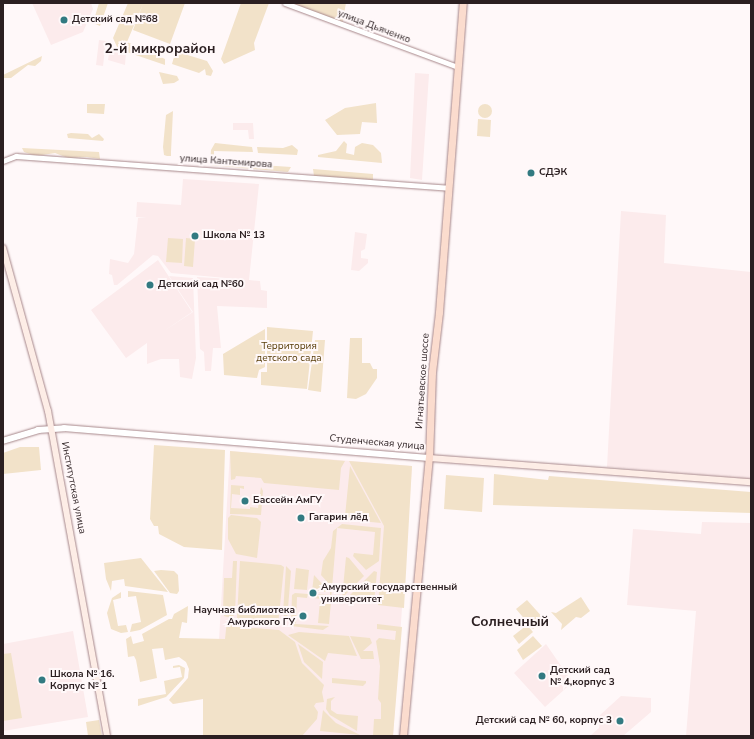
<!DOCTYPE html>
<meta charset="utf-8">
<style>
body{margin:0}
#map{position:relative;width:754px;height:739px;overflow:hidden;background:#fff8f9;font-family:"Nunito Sans",sans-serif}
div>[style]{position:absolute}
.built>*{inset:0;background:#fcebec}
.green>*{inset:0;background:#f2e2c9}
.round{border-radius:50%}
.roads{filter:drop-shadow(0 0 1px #a7878a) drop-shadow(0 0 1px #a7878a)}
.minor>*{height:4.5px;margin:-2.25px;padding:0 2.25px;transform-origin:2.25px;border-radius:2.25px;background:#fff}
.tertiary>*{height:5.5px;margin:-2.75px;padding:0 2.75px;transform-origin:2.75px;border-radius:2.75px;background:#fff}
.secondary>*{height:6px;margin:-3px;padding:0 3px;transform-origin:3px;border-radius:3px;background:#fdede6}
.primary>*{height:7px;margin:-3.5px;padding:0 3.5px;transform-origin:3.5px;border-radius:3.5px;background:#fbdcce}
.dots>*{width:11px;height:11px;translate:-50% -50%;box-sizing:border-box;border:2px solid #fff8f9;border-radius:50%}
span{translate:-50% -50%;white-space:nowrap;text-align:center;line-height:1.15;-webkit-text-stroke:4px #fff8f9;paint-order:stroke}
.poi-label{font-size:10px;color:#2b1f21;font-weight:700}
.left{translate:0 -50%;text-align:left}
.right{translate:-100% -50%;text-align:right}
.street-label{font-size:10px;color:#2b1f21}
.park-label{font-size:10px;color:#5b400d}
.district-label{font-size:14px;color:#2b1f21;font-weight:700}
.frame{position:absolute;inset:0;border:4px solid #2b1f21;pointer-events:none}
</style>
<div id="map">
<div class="built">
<i style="clip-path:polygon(32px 3px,91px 3px,93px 9px,83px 32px,51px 45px)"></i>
<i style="clip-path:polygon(99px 40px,106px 41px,103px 66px,96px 65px)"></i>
<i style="clip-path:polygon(110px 47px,126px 53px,125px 65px,108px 60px)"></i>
<i style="clip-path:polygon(415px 73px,429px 74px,422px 180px,410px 178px)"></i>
<i style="clip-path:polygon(233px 123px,253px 123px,254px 139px,249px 139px,248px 130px,233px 130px)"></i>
<i style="clip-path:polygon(183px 179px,259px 184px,249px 280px,260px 281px,261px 290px,267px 291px,267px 308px,217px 306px,221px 348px,213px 348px,211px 371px,205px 371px,204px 352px,200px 349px,197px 277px,248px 280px,171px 273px,158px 256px,153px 255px,117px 285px,114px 285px,112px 275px,109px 274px,110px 259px,128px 263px,134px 254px,138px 218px,147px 218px,136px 217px,137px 202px,181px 205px)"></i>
<i style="clip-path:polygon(621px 211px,666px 215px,664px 263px,751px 272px,751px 479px,607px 467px)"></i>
<i style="clip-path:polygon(355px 232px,367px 234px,365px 249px,361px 251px,361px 258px,368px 259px,368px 263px,359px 271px,351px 270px)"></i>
<i style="clip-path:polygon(158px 260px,192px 312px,164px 331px,193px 312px,169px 276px,193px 278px,196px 358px,192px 379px,180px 377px,179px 359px,161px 359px,147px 364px,147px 343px,126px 358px,91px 310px)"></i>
<i style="clip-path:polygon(230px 451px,412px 466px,393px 736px,209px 736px,203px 735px,203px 699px,173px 704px,169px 700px,188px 678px,189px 669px,183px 652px,219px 640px)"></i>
<i style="clip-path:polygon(702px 522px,751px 523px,751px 736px,686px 736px,696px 611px,627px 605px,633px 529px,701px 534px)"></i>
<i style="clip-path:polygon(73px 631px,88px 717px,3px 731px,3px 644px)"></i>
<i style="clip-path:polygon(546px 644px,568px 676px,574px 681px,545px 707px,514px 673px)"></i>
<i style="clip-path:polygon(621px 696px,651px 698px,651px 712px,623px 736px,590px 736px,599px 728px,600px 715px)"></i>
</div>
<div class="green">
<i style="clip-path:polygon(99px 3px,108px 3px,100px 26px,93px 23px)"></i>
<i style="clip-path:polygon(128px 3px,185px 3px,170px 44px,133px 30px,143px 4px,127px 42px,165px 59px,165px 65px,118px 49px,113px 38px)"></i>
<i style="clip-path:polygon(241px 3px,269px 3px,254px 43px,255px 50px,224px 64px,221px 59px)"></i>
<i style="clip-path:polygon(285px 3px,346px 3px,342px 25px)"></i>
<i style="clip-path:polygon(181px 53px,207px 61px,213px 71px,211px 76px,206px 75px,205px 69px,199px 73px,172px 64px,174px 57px)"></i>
<i style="clip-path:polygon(42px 56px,41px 61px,35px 66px,28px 65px,11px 78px,3px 78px,3px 75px)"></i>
<i style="clip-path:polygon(159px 72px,177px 76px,179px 80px,174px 83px,163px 84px)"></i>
<i style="clip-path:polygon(376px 103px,377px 123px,362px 122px,360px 134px,337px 135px,325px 120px,345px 108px)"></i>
<i class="round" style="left:478px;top:104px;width:14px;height:14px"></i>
<i style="clip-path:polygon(87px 104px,105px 104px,104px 114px,87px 113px)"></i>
<i style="clip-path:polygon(173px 111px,171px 152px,171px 156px,167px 156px,164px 155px,163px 147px,166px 115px)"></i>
<i style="clip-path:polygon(478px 119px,491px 120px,490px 137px,477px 136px)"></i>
<i style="clip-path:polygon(71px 133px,88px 134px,92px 138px,99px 134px,104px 139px,103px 141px,68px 138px,67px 134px)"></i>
<i style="clip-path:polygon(344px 141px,347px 144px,346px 153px,354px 155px,355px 147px,362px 143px,373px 145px,381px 153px,382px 163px,318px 157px,318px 155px,336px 151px)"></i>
<i style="clip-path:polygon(215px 143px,252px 147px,253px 152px,214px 151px,214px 162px,291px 167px,288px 172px,210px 165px,211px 150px)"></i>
<i style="clip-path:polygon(292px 145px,298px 150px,297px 155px,258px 153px,257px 147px,283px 148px)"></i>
<i style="clip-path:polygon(22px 148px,99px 152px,100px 159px,87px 157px,68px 158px,55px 153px,36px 156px,24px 152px)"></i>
<i style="clip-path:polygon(313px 169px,373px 174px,373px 180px,314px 176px)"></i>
<i style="clip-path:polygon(168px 238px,183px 239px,182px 263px,166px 262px)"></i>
<i style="clip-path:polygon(186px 238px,195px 239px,193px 267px,184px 266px)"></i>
<i style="clip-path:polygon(267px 327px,313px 331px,307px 389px,261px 385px,261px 372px,267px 372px)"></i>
<i style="clip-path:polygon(265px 329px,265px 367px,259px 370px,257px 378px,224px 375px,223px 354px)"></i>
<i style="clip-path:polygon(350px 338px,362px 338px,362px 363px,370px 363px,373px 369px,377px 369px,377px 378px,366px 394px,356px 399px,347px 398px)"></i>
<i style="clip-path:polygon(315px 340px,325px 340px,321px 392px,308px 390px)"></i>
<i style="clip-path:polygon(154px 445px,225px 450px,222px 550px,184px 547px,159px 534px,158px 526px,154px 526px,150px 519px)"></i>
<i style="clip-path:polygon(20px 447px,39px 447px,41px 470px,3px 474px,3px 453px)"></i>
<i style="clip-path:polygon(230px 451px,345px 461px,341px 468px,339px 490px,264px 483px,261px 478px,236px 476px,235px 479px,231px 480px)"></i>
<i style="clip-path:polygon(349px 461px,412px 466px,404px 608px,378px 605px,384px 526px)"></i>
<i style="clip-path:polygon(350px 466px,381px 523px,351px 520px,345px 516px)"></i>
<i style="clip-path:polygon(494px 474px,548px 480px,549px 476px,751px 492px,751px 513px,493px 505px)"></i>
<i style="clip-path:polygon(446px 475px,484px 478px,482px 512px,444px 509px)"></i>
<i style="clip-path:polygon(231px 485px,244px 486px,244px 489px,240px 488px,240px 495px,232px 494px,231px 508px,250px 509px,250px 507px,258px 508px,261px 487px,263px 491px,261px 515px,230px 514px)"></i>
<i style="clip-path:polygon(231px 515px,257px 518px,261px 522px,257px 558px,236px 554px,228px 539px,228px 518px)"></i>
<i style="clip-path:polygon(342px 524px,381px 528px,379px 561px,366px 570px,353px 556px,354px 553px,373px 555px,375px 532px,337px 528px,331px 600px,313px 598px,313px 594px,330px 595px,330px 585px,321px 575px,323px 561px,331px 548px,333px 531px)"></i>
<i style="clip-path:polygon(346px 557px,349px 558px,364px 576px,342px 598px)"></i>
<i style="clip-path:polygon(141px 558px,168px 592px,125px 586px,124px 579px,112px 581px,111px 591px,106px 579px,104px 563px)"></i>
<i style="clip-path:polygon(233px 561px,237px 561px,235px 614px,231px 618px,224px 616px,223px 610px,224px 578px,232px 578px)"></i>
<i style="clip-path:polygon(240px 561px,281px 565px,284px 567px,278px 625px,243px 623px,237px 618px)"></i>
<i style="clip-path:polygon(286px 566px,291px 571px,287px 621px,283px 614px)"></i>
<i style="clip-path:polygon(296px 568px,309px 570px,307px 590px,294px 589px)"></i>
<i style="clip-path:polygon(161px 570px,174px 571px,178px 575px,179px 591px,177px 594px,170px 593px,154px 571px)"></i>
<i style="clip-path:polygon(374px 571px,377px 572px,374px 603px,351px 600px,350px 595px)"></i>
<i style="clip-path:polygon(314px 575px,327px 589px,327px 592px,312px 591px)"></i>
<i style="clip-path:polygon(128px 591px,163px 595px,167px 615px,140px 630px,130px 632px,132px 624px,141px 622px,136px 596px,128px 597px)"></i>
<i style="clip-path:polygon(121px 592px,121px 598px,113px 600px,118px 626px,126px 625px,128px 632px,121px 633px,111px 629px,107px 613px,112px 598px)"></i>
<i style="clip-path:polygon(295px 593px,308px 594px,307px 598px,297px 597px,296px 624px,329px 626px,323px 630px,291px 626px,292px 595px)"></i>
<i style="clip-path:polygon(581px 597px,590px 611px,581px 618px,576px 617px,561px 630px,562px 624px,551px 612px,556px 613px)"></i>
<i style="clip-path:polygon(527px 600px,545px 620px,533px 629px,516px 609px)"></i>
<i style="clip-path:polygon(320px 601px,331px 602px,329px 624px,318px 623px)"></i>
<i style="clip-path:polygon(188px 606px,187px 623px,182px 622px,179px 638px,225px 639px,227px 620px,241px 627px,279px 630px,295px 642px,302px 663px,324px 685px,322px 692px,324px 702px,316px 703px,314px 706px,318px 712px,317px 719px,302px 736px,203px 735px,203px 699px,173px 704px,169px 700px,188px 678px,189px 669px,186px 662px,179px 657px,165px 660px,163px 648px,152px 649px,157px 678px,140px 682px,136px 660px,134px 656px,128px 657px,126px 639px,131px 636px,133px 644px,144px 641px,142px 634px,169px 619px,172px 619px,174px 614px)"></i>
<i style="clip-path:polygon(377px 624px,402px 627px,393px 736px,373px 736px,374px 719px,381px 719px,381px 703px,378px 699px,380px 666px,376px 641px,379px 638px,395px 640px,396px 631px,377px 629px)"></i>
<i style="clip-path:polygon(527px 625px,533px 632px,519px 644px,513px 636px)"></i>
<i style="clip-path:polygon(299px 632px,349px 636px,357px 656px,328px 653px,325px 661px,288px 635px)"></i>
<i style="clip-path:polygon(350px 636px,370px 638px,372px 643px,363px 651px,373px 651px,374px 659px,361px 659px)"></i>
<i style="clip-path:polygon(533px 636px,542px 646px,523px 660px,517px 650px)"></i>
<i style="clip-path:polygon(298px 644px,323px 662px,322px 679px,304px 662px)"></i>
<i style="clip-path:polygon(11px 653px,22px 718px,3px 721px,3px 654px)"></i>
<i style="clip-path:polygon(179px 665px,185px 668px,184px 678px,166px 697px,138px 706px,138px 699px,166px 694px,164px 681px,182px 677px,180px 667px,173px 668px,173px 666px)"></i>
<i style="clip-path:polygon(332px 678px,366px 681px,366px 683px,363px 686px,332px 683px)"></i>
<i style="clip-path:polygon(335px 697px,331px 701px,331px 710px,337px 714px,358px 716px,357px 731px,330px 715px,326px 709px,327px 699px)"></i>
<i style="clip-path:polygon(323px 710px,336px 723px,360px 735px,320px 731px)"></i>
<i style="clip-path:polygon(99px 720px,102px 736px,88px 736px,86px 722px)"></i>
</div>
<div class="roads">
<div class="minor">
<i style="left:285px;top:3px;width:184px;rotate:20.3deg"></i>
<i style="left:3px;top:161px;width:14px;rotate:-21deg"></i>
<i style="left:16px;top:156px;width:433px;rotate:4.2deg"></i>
</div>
<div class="tertiary">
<i style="left:3px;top:441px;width:37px;rotate:-17deg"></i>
<i style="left:38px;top:430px;width:26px;rotate:-4deg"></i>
<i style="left:64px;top:428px;width:366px;rotate:4.7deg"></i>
</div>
<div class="secondary">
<i style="left:3px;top:248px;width:169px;rotate:74.6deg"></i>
<i style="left:48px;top:411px;width:330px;rotate:79.7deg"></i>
<i style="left:429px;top:458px;width:323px;rotate:4.3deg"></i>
</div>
<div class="primary">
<i style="left:403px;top:736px;width:279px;rotate:-84.7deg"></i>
<i style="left:429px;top:458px;width:86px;rotate:-88deg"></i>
<i style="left:432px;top:372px;width:60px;rotate:-83.3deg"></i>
<i style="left:439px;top:312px;width:310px;rotate:-85.6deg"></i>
</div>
</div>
<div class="dots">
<i style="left:64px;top:20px;background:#327a81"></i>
<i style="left:531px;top:173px;background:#327a81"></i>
<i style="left:195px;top:236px;background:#327a81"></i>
<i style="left:150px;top:285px;background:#327a81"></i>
<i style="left:245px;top:501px;background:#327a81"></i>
<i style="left:301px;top:518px;background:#327a81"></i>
<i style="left:313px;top:593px;background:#327a81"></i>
<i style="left:303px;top:616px;background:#327a81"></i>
<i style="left:542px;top:676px;background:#327a81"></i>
<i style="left:42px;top:680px;background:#327a81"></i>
<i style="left:620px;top:721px;background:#327a81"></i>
</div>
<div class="poi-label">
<span class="left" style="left:72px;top:20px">Детский сад №68</span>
<span class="left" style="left:539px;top:173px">СДЭК</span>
<span class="left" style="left:203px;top:236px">Школа № 13</span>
<span class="left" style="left:158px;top:285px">Детский сад №60</span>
<span class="left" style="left:253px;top:501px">Бассейн АмГУ</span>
<span class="left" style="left:309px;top:518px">Гагарин лёд</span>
<span class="left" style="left:321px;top:593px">Амурский государственный<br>университет</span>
<span class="right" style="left:295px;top:616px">Научная библиотека<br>Амурского ГУ</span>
<span class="left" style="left:550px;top:676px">Детский сад<br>№ 4,корпус 3</span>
<span class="left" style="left:50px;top:680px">Школа № 16.<br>Корпус № 1</span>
<span class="right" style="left:612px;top:721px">Детский сад № 60, корпус 3</span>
</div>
<div class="street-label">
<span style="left:374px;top:27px;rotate:21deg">улица Дьяченко</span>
<span style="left:226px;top:162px;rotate:4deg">улица Кантемирова</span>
<span style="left:423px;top:381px;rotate:-86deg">Игнатьевское шоссе</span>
<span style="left:377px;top:443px;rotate:5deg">Студенческая улица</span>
<span style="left:73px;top:488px;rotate:79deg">Институтская улица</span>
</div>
<div class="park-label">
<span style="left:289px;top:352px">Территория<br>детского сада</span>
</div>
<div class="district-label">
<span style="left:160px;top:49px">2-й микрорайон</span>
<span style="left:510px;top:622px">Солнечный</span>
</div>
<div class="frame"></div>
</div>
